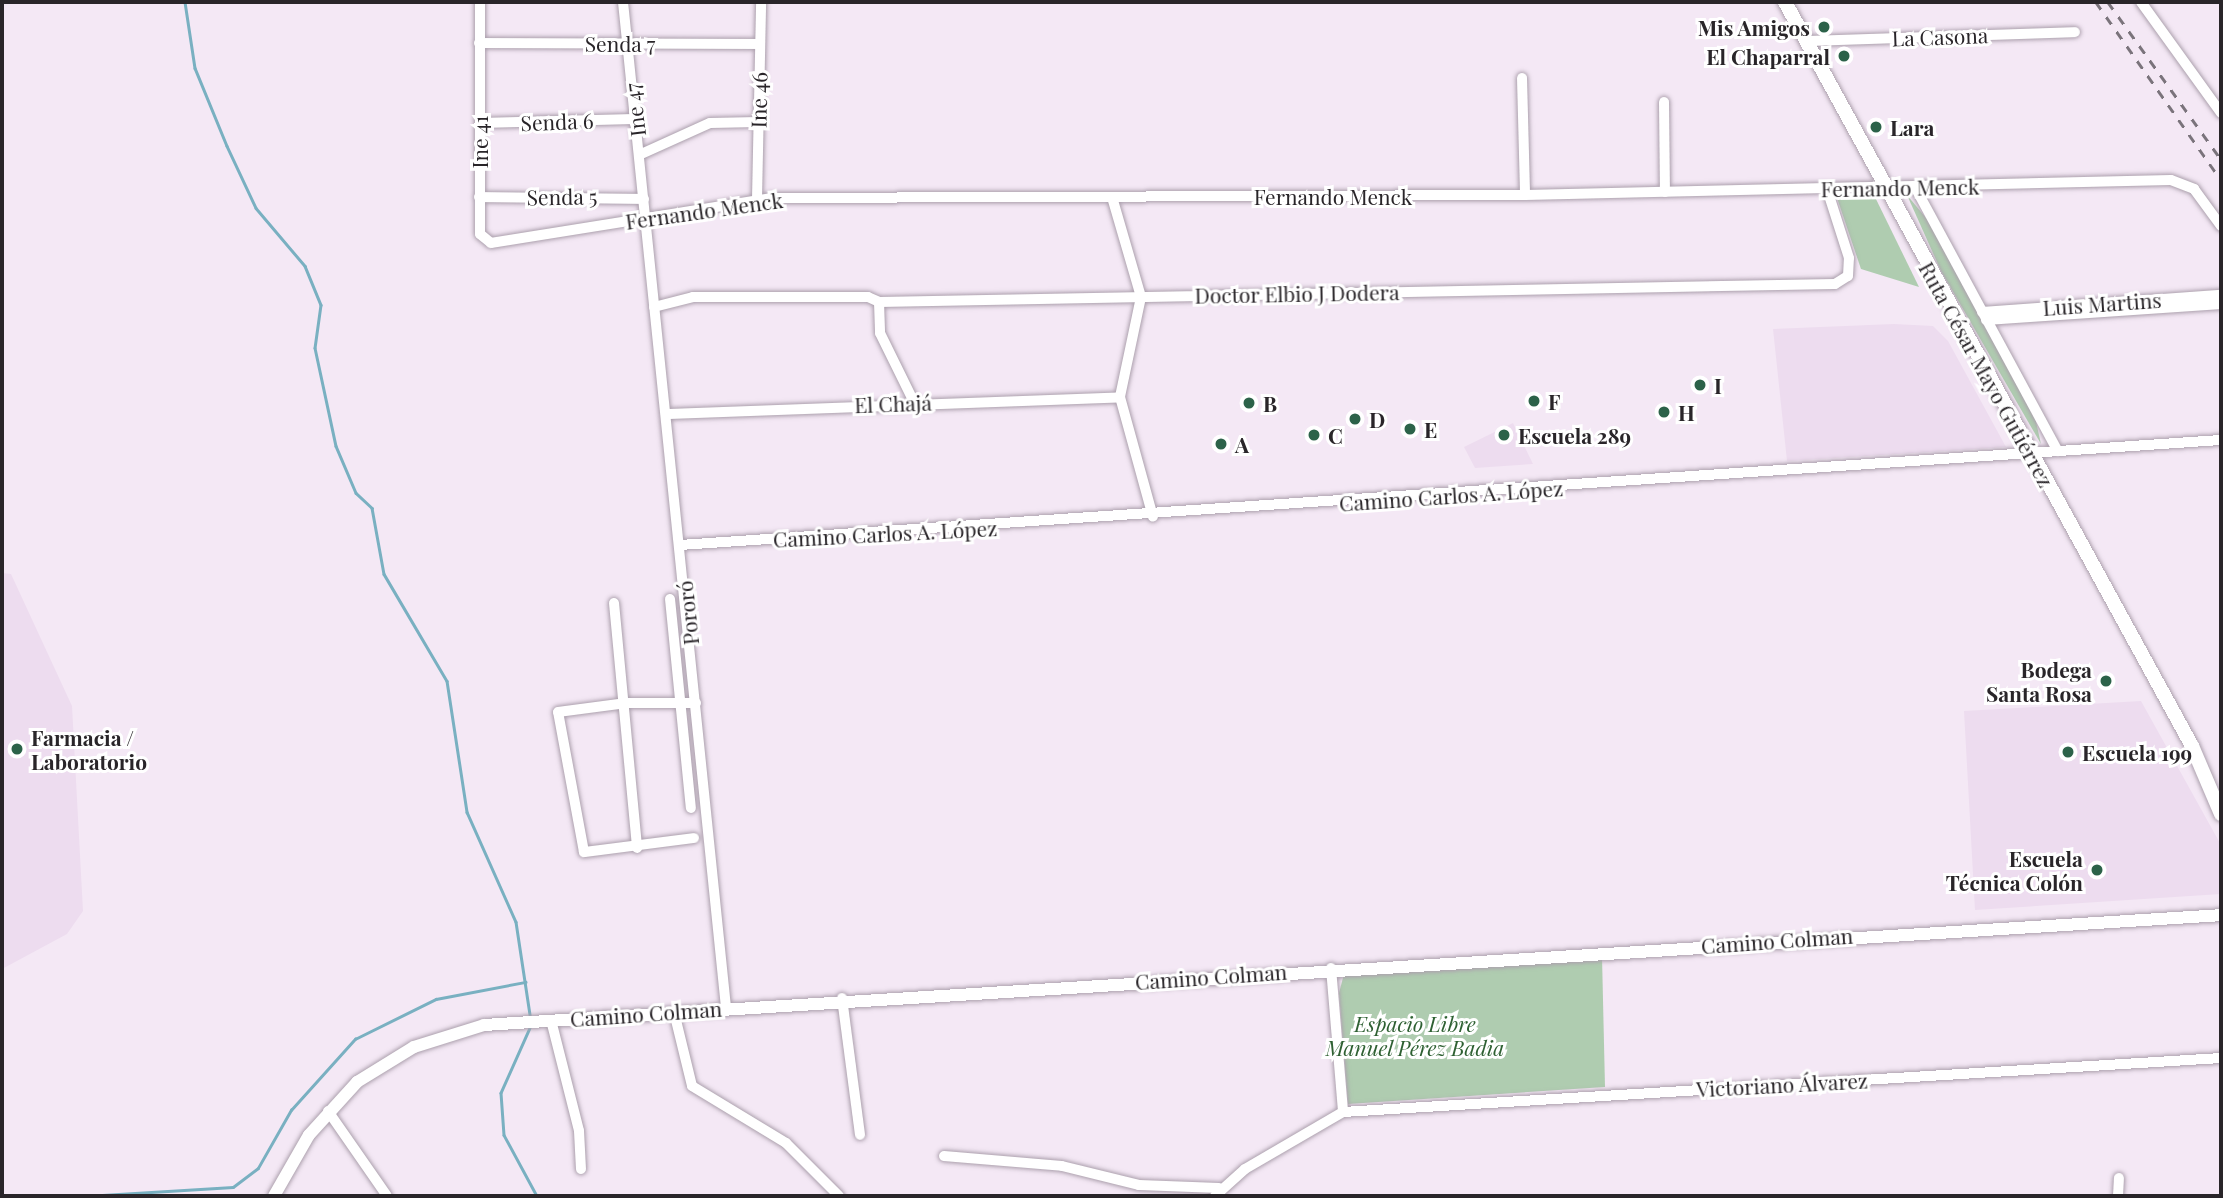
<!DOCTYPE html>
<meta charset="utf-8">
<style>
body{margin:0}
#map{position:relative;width:2223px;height:1198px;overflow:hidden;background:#f4e8f5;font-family:"Playfair Display",serif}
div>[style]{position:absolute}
.built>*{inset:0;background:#eddcef}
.green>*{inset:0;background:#afccb0}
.stream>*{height:2.5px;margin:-1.25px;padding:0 1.25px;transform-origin:1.25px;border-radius:1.25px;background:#79b0c1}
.roads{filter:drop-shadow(0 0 2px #aca0ad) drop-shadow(0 0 2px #aca0ad)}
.minor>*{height:10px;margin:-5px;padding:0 5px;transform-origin:5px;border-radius:5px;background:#fff}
.tertiary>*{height:12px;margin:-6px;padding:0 6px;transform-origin:6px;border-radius:6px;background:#fff}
.secondary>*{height:14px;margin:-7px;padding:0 7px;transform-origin:7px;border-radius:7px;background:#fff}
.rail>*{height:2.5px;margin-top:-1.25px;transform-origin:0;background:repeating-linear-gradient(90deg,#7a737b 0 9px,transparent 0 18px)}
.dots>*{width:19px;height:19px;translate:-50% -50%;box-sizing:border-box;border:4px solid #fff;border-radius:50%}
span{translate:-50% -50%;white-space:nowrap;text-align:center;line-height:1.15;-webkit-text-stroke:6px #fff;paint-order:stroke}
.poi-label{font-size:21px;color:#292529;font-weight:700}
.right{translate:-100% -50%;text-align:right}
.left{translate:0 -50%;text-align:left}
.street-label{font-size:21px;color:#292529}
.park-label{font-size:21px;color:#2e6032;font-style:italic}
.frame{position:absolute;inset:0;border:4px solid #292529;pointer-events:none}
</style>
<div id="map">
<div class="built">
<i style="clip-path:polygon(1894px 324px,1933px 326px,1948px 341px,2006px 447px,1787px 461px,1773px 329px)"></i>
<i style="clip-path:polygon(1513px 423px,1533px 464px,1475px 468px,1464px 447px)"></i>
<i style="clip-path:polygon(2px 573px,11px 574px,72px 706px,83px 911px,67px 934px,2px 969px)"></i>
<i style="clip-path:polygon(2141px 701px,2221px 845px,2221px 894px,1975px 910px,1964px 711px)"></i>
</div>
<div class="green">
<i style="clip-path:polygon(1874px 195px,1919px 287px,1861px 269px,1837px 198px)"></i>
<i style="clip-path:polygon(1907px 195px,1931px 224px,2035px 417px,2041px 444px,1941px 271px)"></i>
<i style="clip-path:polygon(1602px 956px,1605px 1087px,1348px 1104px,1339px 993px,1344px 974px)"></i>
</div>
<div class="stream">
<i style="left:185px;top:2px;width:67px;rotate:81.4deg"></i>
<i style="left:195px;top:68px;width:84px;rotate:67.7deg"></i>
<i style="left:227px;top:146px;width:68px;rotate:64.9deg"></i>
<i style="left:256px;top:208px;width:76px;rotate:49.8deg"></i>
<i style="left:305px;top:266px;width:42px;rotate:67.7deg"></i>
<i style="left:321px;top:305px;width:43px;rotate:97.9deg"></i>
<i style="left:315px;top:348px;width:100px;rotate:77.9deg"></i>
<i style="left:336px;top:446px;width:51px;rotate:66.9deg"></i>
<i style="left:356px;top:493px;width:22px;rotate:43deg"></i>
<i style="left:372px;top:508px;width:67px;rotate:79.7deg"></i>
<i style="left:384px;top:574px;width:124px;rotate:59.5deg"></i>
<i style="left:447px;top:681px;width:133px;rotate:81.3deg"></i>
<i style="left:467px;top:812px;width:120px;rotate:66deg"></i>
<i style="left:516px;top:922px;width:94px;rotate:81.4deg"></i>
<i style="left:530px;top:1028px;width:71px;rotate:114deg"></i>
<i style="left:501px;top:1093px;width:42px;rotate:85.9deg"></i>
<i style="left:504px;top:1135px;width:69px;rotate:61.6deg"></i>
<i style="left:86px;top:1196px;width:147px;rotate:-3.5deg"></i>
<i style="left:233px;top:1187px;width:31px;rotate:-37deg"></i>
<i style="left:258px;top:1168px;width:67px;rotate:-60.4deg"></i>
<i style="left:291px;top:1110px;width:96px;rotate:-48deg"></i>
<i style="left:355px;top:1039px;width:90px;rotate:-26.3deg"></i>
<i style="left:436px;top:999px;width:91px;rotate:-10.8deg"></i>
</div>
<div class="roads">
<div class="minor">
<i style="left:480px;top:2px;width:232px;rotate:90deg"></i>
<i style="left:480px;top:234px;width:14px;rotate:39deg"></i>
<i style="left:491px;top:243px;width:286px;rotate:-9.1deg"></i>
<i style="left:773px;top:198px;width:752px;rotate:-0.23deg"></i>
<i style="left:1525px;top:195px;width:646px;rotate:-1.33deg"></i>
<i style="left:2171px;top:180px;width:25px;rotate:21deg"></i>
<i style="left:2194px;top:189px;width:46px;rotate:53.9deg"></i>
<i style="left:623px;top:2px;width:1011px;rotate:84.15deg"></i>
<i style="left:2141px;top:2px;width:137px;rotate:54.2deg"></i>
<i style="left:1806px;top:41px;width:269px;rotate:-1.9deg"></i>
<i style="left:479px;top:43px;width:281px;rotate:0.2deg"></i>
<i style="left:1522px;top:78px;width:117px;rotate:88.5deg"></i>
<i style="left:1664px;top:102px;width:90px;rotate:89.4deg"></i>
<i style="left:480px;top:123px;width:154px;rotate:-1.5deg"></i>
<i style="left:639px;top:155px;width:78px;rotate:-24.3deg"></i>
<i style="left:710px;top:123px;width:48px;rotate:-1.2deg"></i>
<i style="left:1915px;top:187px;width:300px;rotate:61.6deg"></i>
<i style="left:479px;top:197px;width:165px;rotate:0.7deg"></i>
<i style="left:1112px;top:197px;width:104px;rotate:73.8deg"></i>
<i style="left:1141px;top:297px;width:102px;rotate:101.9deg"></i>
<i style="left:1120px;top:397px;width:124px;rotate:74.6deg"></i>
<i style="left:757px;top:199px;width:197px;rotate:-88.8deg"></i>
<i style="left:879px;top:302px;width:31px;rotate:88deg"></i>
<i style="left:880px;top:333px;width:77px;rotate:63.8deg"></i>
<i style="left:654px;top:307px;width:40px;rotate:-14.4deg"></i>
<i style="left:693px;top:297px;width:175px"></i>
<i style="left:868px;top:297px;width:12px;rotate:24deg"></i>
<i style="left:879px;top:302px;width:956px;rotate:-1.08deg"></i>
<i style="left:1835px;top:284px;width:15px;rotate:-32deg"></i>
<i style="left:1848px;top:276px;width:18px;rotate:-87deg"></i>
<i style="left:1849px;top:258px;width:72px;rotate:-107.7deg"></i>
<i style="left:1982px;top:312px;width:240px;rotate:-4.1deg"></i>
<i style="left:1986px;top:320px;width:236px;rotate:-3.9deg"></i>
<i style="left:667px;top:414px;width:453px;rotate:-2.1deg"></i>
<i style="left:680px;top:545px;width:1545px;rotate:-3.9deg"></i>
<i style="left:670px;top:599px;width:210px;rotate:84.3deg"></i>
<i style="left:614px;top:603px;width:246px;rotate:84.6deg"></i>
<i style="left:694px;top:838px;width:111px;rotate:172.7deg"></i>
<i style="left:584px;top:852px;width:142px;rotate:-100.5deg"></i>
<i style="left:558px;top:712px;width:69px;rotate:-7.5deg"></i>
<i style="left:626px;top:703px;width:70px"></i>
<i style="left:1331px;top:968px;width:144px;rotate:85.2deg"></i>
<i style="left:842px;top:998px;width:138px;rotate:82.5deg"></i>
<i style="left:674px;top:1012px;width:76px;rotate:76.3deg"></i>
<i style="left:692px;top:1086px;width:110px;rotate:31.2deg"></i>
<i style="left:786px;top:1143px;width:75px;rotate:45deg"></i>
<i style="left:551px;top:1020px;width:114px;rotate:75.8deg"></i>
<i style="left:579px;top:1131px;width:38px;rotate:87deg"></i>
<i style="left:328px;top:1111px;width:103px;rotate:55.2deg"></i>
<i style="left:944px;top:1156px;width:118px;rotate:4.8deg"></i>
<i style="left:1062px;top:1166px;width:79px;rotate:13.9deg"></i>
<i style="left:1139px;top:1185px;width:80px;rotate:2.1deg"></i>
<i style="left:1215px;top:1196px;width:40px;rotate:-42deg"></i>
<i style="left:1245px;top:1169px;width:113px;rotate:-30.2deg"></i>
<i style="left:1343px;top:1112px;width:880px;rotate:-3.52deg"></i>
<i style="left:2118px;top:1196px;width:18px;rotate:-87deg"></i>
</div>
<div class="tertiary">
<i style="left:274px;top:1196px;width:70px;rotate:-60.2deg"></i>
<i style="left:309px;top:1135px;width:72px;rotate:-47.8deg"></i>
<i style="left:357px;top:1082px;width:67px;rotate:-31.6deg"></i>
<i style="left:414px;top:1047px;width:73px;rotate:-17.4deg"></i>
<i style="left:484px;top:1025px;width:1740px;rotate:-3.62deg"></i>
</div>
<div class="secondary">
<i style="left:1785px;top:2px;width:848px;rotate:61.32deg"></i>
<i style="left:2192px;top:746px;width:74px;rotate:66.9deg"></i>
</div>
</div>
<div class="rail">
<i style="left:2096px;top:2px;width:218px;rotate:54.9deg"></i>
<i style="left:2108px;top:2px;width:193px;rotate:54.3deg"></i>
</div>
<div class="dots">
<i style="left:1824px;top:27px;background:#2c6249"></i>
<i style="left:1844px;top:56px;background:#2c6249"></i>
<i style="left:1876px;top:127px;background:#2c6249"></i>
<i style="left:1700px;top:385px;background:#2c6249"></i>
<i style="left:1534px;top:401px;background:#2c6249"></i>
<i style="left:1249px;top:403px;background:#2c6249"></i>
<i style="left:1664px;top:412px;background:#2c6249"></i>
<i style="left:1355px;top:419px;background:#2c6249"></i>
<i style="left:1410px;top:429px;background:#2c6249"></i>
<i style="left:1314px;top:435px;background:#2c6249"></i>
<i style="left:1504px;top:435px;background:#2c6249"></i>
<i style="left:1221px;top:444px;background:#2c6249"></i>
<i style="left:2106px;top:681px;background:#2c6249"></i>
<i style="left:17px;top:749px;background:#2c6249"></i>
<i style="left:2068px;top:752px;background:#2c6249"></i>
<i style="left:2097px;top:870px;background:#2c6249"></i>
</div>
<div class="poi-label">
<span class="right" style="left:1810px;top:27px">Mis Amigos</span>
<span class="right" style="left:1830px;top:56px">El Chaparral</span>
<span class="left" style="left:1890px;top:127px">Lara</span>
<span class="left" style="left:1714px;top:385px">I</span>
<span class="left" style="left:1548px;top:401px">F</span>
<span class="left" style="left:1263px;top:403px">B</span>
<span class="left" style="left:1678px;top:412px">H</span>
<span class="left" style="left:1369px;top:419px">D</span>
<span class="left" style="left:1424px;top:429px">E</span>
<span class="left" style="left:1328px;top:435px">C</span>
<span class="left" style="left:1518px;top:435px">Escuela 289</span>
<span class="left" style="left:1235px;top:444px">A</span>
<span class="right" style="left:2092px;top:681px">Bodega<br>Santa Rosa</span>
<span class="left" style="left:31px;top:749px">Farmacia /<br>Laboratorio</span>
<span class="left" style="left:2082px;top:752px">Escuela 199</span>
<span class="right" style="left:2083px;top:870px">Escuela<br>Técnica Colón</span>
</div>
<div class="street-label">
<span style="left:1940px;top:36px;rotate:-2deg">La Casona</span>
<span style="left:620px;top:43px">Senda 7</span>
<span style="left:758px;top:100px;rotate:-89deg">Ine 46</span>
<span style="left:634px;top:110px;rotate:-97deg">Ine 47</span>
<span style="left:557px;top:121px;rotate:-2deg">Senda 6</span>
<span style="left:479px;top:142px;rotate:-90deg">Ine 41</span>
<span style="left:1900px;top:187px;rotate:-1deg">Fernando Menck</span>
<span style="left:562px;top:196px;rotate:-1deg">Senda 5</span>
<span style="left:1333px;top:196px">Fernando Menck</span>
<span style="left:704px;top:210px;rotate:-8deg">Fernando Menck</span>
<span style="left:1297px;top:293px;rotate:-1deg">Doctor Elbio J Dodera</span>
<span style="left:2102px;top:303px;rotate:-4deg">Luis Martins</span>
<span style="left:1987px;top:374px;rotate:61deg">Ruta César Mayo Gutiérrez</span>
<span style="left:893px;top:403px;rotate:-2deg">El Chajá</span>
<span style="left:1451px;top:495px;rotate:-4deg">Camino Carlos A. López</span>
<span style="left:885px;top:533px;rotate:-3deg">Camino Carlos A. López</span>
<span style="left:687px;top:613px;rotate:-96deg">Pororó</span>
<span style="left:1777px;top:940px;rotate:-4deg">Camino Colman</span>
<span style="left:1211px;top:976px;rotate:-4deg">Camino Colman</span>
<span style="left:646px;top:1013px;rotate:-4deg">Camino Colman</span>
<span style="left:1782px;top:1084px;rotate:-3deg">Victoriano Álvarez</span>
</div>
<div class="park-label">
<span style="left:1415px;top:1035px">Espacio Libre<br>Manuel Pérez Badia</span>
</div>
<div class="frame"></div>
</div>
